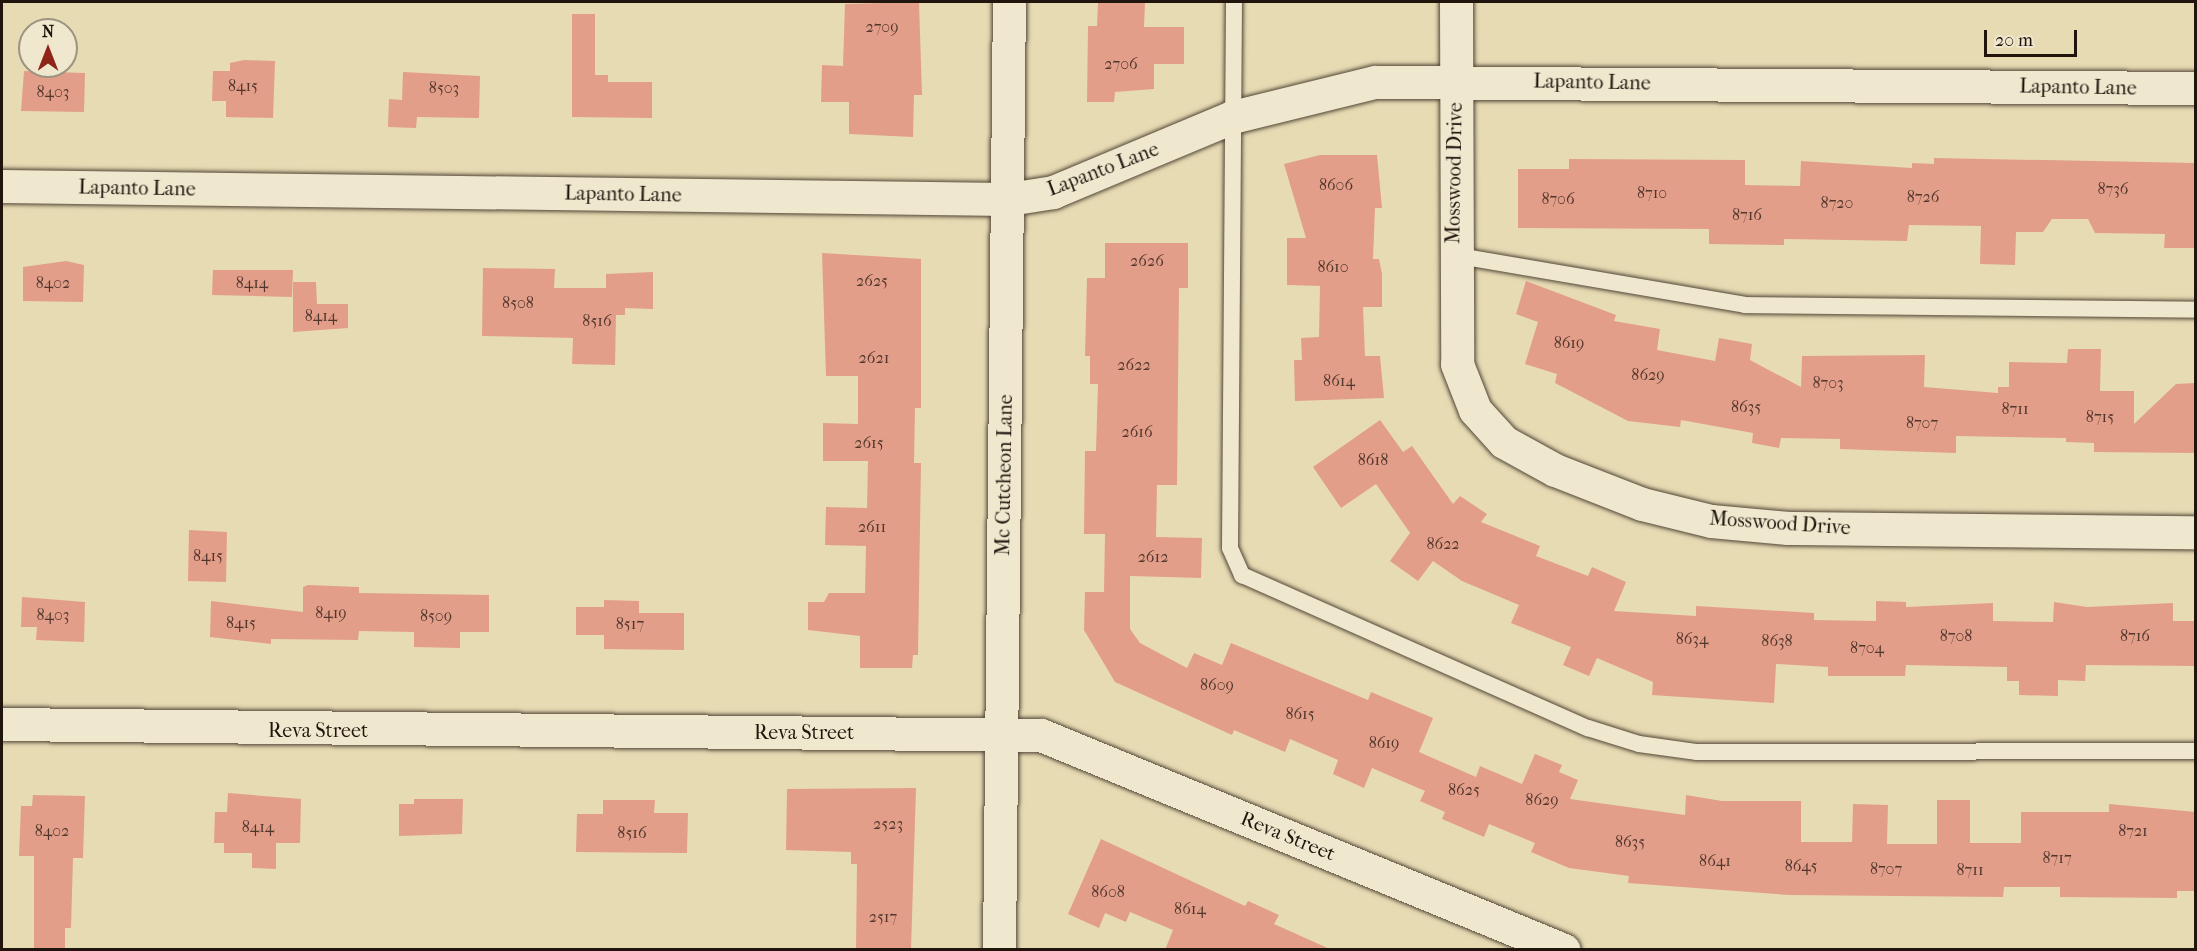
<!DOCTYPE html>
<style>
body{margin:0}
#map{position:relative;width:2197px;height:951px;overflow:hidden;background:#e7dbb4;font-family:"IM FELL French Canon",serif}
div>[style]{position:absolute}
.building>*{inset:0;background:#e39e89}
.roads{filter:drop-shadow(0 0 2px #524637) drop-shadow(0 0 2px #524637)}
.lane>*{height:16px;margin:-8px;padding:0 8px;transform-origin:8px;border-radius:8px;background:#efe8ce}
.street>*{height:33px;margin:-16.5px;padding:0 16.5px;transform-origin:16.5px;border-radius:16.5px;background:#efe8ce}
.secondary>*{height:33px;margin:-16.5px;padding:0 16.5px;transform-origin:16.5px;border-radius:16.5px;background:#efe8ce}
span{translate:-50% -50%;white-space:nowrap;text-align:center;line-height:1.15;-webkit-text-stroke:5px #efe8ce;paint-order:stroke}
.number-label{font-size:16px;color:#51362c}
.number-label span{-webkit-text-stroke-width:0}
.street-label{font-size:20px;color:#20140d}
.frame{position:absolute;inset:0;border:3px solid #20140d;pointer-events:none}
.north{position:absolute;left:18px;top:18px;width:60px;height:60px;box-sizing:border-box;background:#efe8ce;border:2px solid #9c9381;border-radius:50%;rotate:0deg;font-size:16px;font-weight:700;line-height:24px;text-align:center;color:#20140d}
.north::after{content:'';display:block;margin:auto;width:21px;height:27px;background:#8f2418;clip-path:polygon(50% 0,100% 100%,50% 72%,0 100%)}
.scale{position:absolute;left:1984px;top:30px;width:93px;height:27px;box-sizing:border-box;border:3px solid #20140d;border-top:0;padding-left:8px;font-size:18px;line-height:21px;white-space:nowrap;color:#20140d;-webkit-text-stroke:4px #efe8ce;paint-order:stroke}
</style>
<div id="map">
<div class="building">
<i style="clip-path:polygon(919px 2px,922px 95px,914px 95px,913px 137px,849px 134px,849px 102px,821px 102px,822px 65px,843px 66px,845px 4px)"></i>
<i style="clip-path:polygon(1098px 2px,1145px 2px,1144px 27px,1184px 27px,1184px 64px,1154px 64px,1154px 89px,1115px 92px,1114px 102px,1087px 102px,1088px 26px,1097px 26px)"></i>
<i style="clip-path:polygon(572px 14px,595px 14px,595px 75px,608px 75px,608px 82px,652px 82px,652px 118px,572px 117px)"></i>
<i style="clip-path:polygon(244px 60px,275px 61px,273px 118px,226px 117px,226px 101px,212px 101px,213px 71px,230px 71px,230px 63px)"></i>
<i style="clip-path:polygon(24px 71px,85px 73px,84px 112px,21px 111px)"></i>
<i style="clip-path:polygon(403px 72px,480px 76px,479px 118px,417px 117px,416px 128px,388px 127px,389px 99px,402px 100px)"></i>
<i style="clip-path:polygon(1320px 155px,1377px 155px,1382px 208px,1375px 208px,1373px 259px,1379px 259px,1382px 274px,1382px 307px,1363px 307px,1365px 356px,1380px 356px,1384px 398px,1295px 401px,1294px 360px,1302px 360px,1301px 338px,1319px 337px,1320px 286px,1287px 285px,1287px 238px,1306px 238px,1284px 164px)"></i>
<i style="clip-path:polygon(1934px 158px,2196px 163px,2196px 248px,2164px 248px,2165px 234px,2095px 233px,2088px 219px,2052px 219px,2043px 232px,2016px 232px,2015px 265px,1980px 264px,1981px 226px,1909px 225px,1907px 241px,1784px 239px,1784px 245px,1709px 244px,1709px 229px,1518px 228px,1518px 169px,1569px 169px,1569px 159px,1745px 160px,1745px 185px,1800px 186px,1801px 161px,1912px 168px,1912px 163px,1934px 164px)"></i>
<i style="clip-path:polygon(1105px 243px,1188px 243px,1188px 288px,1179px 288px,1177px 485px,1157px 485px,1156px 537px,1202px 538px,1201px 578px,1130px 576px,1130px 629px,1140px 643px,1187px 668px,1194px 653px,1222px 665px,1231px 643px,1368px 700px,1371px 692px,1433px 718px,1419px 752px,1476px 777px,1480px 766px,1522px 784px,1535px 754px,1562px 765px,1559px 772px,1578px 780px,1570px 799px,1685px 815px,1686px 795px,1722px 801px,1801px 801px,1801px 842px,1852px 842px,1853px 804px,1888px 805px,1887px 844px,1937px 844px,1937px 800px,1970px 800px,1970px 843px,2021px 843px,2021px 812px,2109px 812px,2109px 804px,2196px 812px,2196px 891px,2177px 891px,2177px 898px,2060px 897px,2060px 887px,2004px 887px,2003px 897px,1789px 895px,1628px 883px,1629px 876px,1569px 868px,1531px 852px,1535px 843px,1489px 824px,1484px 837px,1442px 819px,1445px 812px,1420px 801px,1425px 791px,1372px 768px,1364px 788px,1333px 774px,1338px 760px,1290px 739px,1285px 752px,1234px 730px,1232px 735px,1115px 682px,1084px 630px,1085px 592px,1104px 592px,1105px 534px,1084px 534px,1085px 451px,1096px 451px,1098px 384px,1090px 384px,1090px 356px,1085px 356px,1087px 278px,1105px 278px)"></i>
<i style="clip-path:polygon(822px 253px,921px 259px,921px 408px,915px 408px,914px 463px,921px 463px,918px 655px,913px 655px,912px 668px,860px 668px,860px 636px,808px 630px,808px 602px,824px 602px,829px 593px,865px 593px,866px 546px,825px 545px,826px 507px,867px 508px,868px 461px,823px 461px,823px 423px,858px 424px,858px 376px,826px 376px)"></i>
<i style="clip-path:polygon(66px 261px,84px 265px,83px 302px,23px 301px,23px 267px)"></i>
<i style="clip-path:polygon(483px 268px,555px 269px,554px 288px,606px 288px,606px 274px,653px 272px,653px 309px,625px 308px,625px 315px,616px 315px,615px 365px,572px 364px,573px 338px,482px 336px)"></i>
<i style="clip-path:polygon(213px 270px,293px 270px,292px 297px,212px 295px)"></i>
<i style="clip-path:polygon(1526px 281px,1616px 315px,1614px 321px,1660px 329px,1657px 350px,1715px 361px,1719px 338px,1752px 344px,1750px 360px,1801px 387px,1802px 356px,1925px 355px,1924px 387px,1998px 393px,1998px 387px,2009px 387px,2009px 362px,2067px 363px,2068px 349px,2101px 349px,2100px 391px,2134px 391px,2134px 424px,2176px 384px,2196px 383px,2196px 453px,2094px 452px,2094px 443px,2066px 442px,2066px 438px,1956px 436px,1956px 453px,1840px 449px,1840px 439px,1781px 438px,1779px 448px,1752px 443px,1753px 433px,1681px 420px,1680px 427px,1628px 421px,1555px 383px,1557px 374px,1525px 364px,1538px 322px,1516px 314px)"></i>
<i style="clip-path:polygon(293px 282px,316px 282px,317px 304px,348px 304px,348px 328px,293px 332px)"></i>
<i style="clip-path:polygon(1380px 420px,1403px 452px,1412px 446px,1453px 504px,1460px 496px,1487px 514px,1481px 522px,1540px 546px,1536px 556px,1588px 576px,1592px 567px,1626px 582px,1614px 611px,1696px 616px,1696px 606px,1814px 613px,1814px 620px,1876px 621px,1876px 601px,1906px 602px,1906px 607px,1993px 603px,1993px 621px,2053px 622px,2054px 602px,2087px 607px,2173px 603px,2173px 621px,2196px 621px,2196px 666px,2086px 665px,2085px 681px,2058px 680px,2058px 696px,2019px 695px,2019px 681px,2007px 681px,2007px 667px,1906px 665px,1905px 676px,1828px 676px,1828px 667px,1776px 664px,1774px 703px,1652px 695px,1653px 682px,1597px 658px,1589px 676px,1563px 665px,1571px 647px,1511px 623px,1519px 605px,1462px 581px,1433px 561px,1418px 581px,1390px 561px,1410px 533px,1376px 484px,1341px 508px,1313px 467px)"></i>
<i style="clip-path:polygon(189px 530px,227px 532px,226px 582px,188px 581px)"></i>
<i style="clip-path:polygon(308px 585px,359px 587px,359px 593px,489px 595px,489px 632px,460px 632px,460px 648px,414px 647px,414px 632px,359px 631px,358px 640px,271px 639px,271px 644px,210px 637px,211px 601px,303px 612px,303px 587px)"></i>
<i style="clip-path:polygon(22px 597px,85px 602px,84px 642px,36px 640px,37px 627px,21px 627px)"></i>
<i style="clip-path:polygon(604px 600px,639px 601px,639px 613px,684px 613px,684px 650px,604px 649px,604px 635px,576px 635px,576px 607px,604px 607px)"></i>
<i style="clip-path:polygon(916px 788px,911px 950px,856px 950px,857px 864px,851px 864px,851px 852px,786px 850px,787px 789px)"></i>
<i style="clip-path:polygon(228px 793px,301px 799px,300px 843px,276px 843px,276px 869px,252px 868px,252px 853px,224px 853px,224px 843px,214px 843px,215px 812px,227px 812px)"></i>
<i style="clip-path:polygon(33px 795px,85px 796px,83px 858px,73px 858px,71px 928px,65px 928px,65px 948px,34px 948px,34px 856px,19px 856px,21px 806px,32px 806px)"></i>
<i style="clip-path:polygon(414px 799px,463px 799px,462px 834px,399px 836px,399px 804px,414px 804px)"></i>
<i style="clip-path:polygon(603px 800px,655px 800px,654px 813px,688px 813px,687px 853px,576px 852px,577px 814px,603px 814px)"></i>
<i style="clip-path:polygon(1101px 839px,1245px 906px,1248px 901px,1279px 915px,1274px 924px,1332px 950px,1165px 950px,1173px 930px,1130px 912px,1126px 922px,1105px 913px,1099px 928px,1068px 914px)"></i>
</div>
<div class="roads">
<div class="lane">
<i style="left:1234px;top:2px;width:546px;rotate:90.42deg"></i>
<i style="left:1230px;top:548px;width:30px;rotate:66deg"></i>
<i style="left:1242px;top:575px;width:378px;rotate:23.9deg"></i>
<i style="left:1588px;top:728px;width:53px;rotate:17.4deg"></i>
<i style="left:1639px;top:744px;width:59px;rotate:7.9deg"></i>
<i style="left:1697px;top:752px;width:499px;rotate:-0.1deg"></i>
<i style="left:1453px;top:255px;width:296px;rotate:9.7deg"></i>
<i style="left:1745px;top:305px;width:451px;rotate:0.6deg"></i>
</div>
<div class="street">
<i style="left:1456px;top:2px;width:362px;rotate:89.8deg"></i>
<i style="left:1457px;top:364px;width:49px;rotate:68.6deg"></i>
<i style="left:1475px;top:410px;width:43px;rotate:47.8deg"></i>
<i style="left:1504px;top:442px;width:58px;rotate:28.8deg"></i>
<i style="left:1555px;top:470px;width:93px;rotate:21.3deg"></i>
<i style="left:1642px;top:504px;width:71px;rotate:13.8deg"></i>
<i style="left:1711px;top:521px;width:77px;rotate:5.2deg"></i>
<i style="left:1788px;top:528px;width:408px;rotate:0.6deg"></i>
<i style="left:2px;top:186px;width:1007px;rotate:0.74deg"></i>
<i style="left:1009px;top:199px;width:45px;rotate:-9deg"></i>
<i style="left:1053px;top:192px;width:194px;rotate:-22.7deg"></i>
<i style="left:1232px;top:117px;width:147px;rotate:-13.8deg"></i>
<i style="left:1375px;top:82px;width:821px;rotate:0.42deg"></i>
<i style="left:2px;top:724px;width:1039px;rotate:0.61deg"></i>
<i style="left:1041px;top:735px;width:565px;rotate:22.35deg"></i>
</div>
<div class="secondary">
<i style="left:999px;top:950px;width:948px;rotate:-89.4deg"></i>
</div>
</div>
<div class="number-label">
<span style="left:882px;top:27px">2709</span>
<span style="left:1121px;top:64px">2706</span>
<span style="left:243px;top:86px">8415</span>
<span style="left:444px;top:88px">8503</span>
<span style="left:53px;top:92px">8403</span>
<span style="left:1336px;top:185px">8606</span>
<span style="left:2113px;top:189px">8736</span>
<span style="left:1652px;top:193px">8710</span>
<span style="left:1923px;top:197px">8726</span>
<span style="left:1558px;top:199px">8706</span>
<span style="left:1837px;top:203px">8720</span>
<span style="left:1747px;top:215px">8716</span>
<span style="left:1147px;top:261px">2626</span>
<span style="left:1333px;top:267px">8610</span>
<span style="left:872px;top:281px">2625</span>
<span style="left:53px;top:283px">8402</span>
<span style="left:252px;top:283px">8414</span>
<span style="left:518px;top:303px">8508</span>
<span style="left:321px;top:316px">8414</span>
<span style="left:597px;top:321px">8516</span>
<span style="left:1569px;top:343px">8619</span>
<span style="left:874px;top:358px">2621</span>
<span style="left:1134px;top:365px">2622</span>
<span style="left:1648px;top:375px">8629</span>
<span style="left:1339px;top:381px">8614</span>
<span style="left:1828px;top:383px">8703</span>
<span style="left:1746px;top:407px">8635</span>
<span style="left:2015px;top:409px">8711</span>
<span style="left:2100px;top:417px">8715</span>
<span style="left:1922px;top:423px">8707</span>
<span style="left:1137px;top:432px">2616</span>
<span style="left:869px;top:443px">2615</span>
<span style="left:1373px;top:460px">8618</span>
<span style="left:872px;top:527px">2611</span>
<span style="left:1443px;top:544px">8622</span>
<span style="left:208px;top:556px">8415</span>
<span style="left:1153px;top:557px">2612</span>
<span style="left:331px;top:613px">8419</span>
<span style="left:53px;top:615px">8403</span>
<span style="left:436px;top:616px">8509</span>
<span style="left:241px;top:623px">8415</span>
<span style="left:630px;top:624px">8517</span>
<span style="left:1956px;top:636px">8708</span>
<span style="left:2135px;top:636px">8716</span>
<span style="left:1692px;top:639px">8634</span>
<span style="left:1777px;top:641px">8638</span>
<span style="left:1867px;top:648px">8704</span>
<span style="left:1217px;top:685px">8609</span>
<span style="left:1300px;top:714px">8615</span>
<span style="left:1384px;top:743px">8619</span>
<span style="left:1464px;top:790px">8625</span>
<span style="left:1542px;top:800px">8629</span>
<span style="left:888px;top:824px">2523</span>
<span style="left:258px;top:827px">8414</span>
<span style="left:52px;top:831px">8402</span>
<span style="left:2133px;top:831px">8721</span>
<span style="left:632px;top:833px">8516</span>
<span style="left:1630px;top:842px">8635</span>
<span style="left:2057px;top:858px">8717</span>
<span style="left:1715px;top:861px">8641</span>
<span style="left:1801px;top:866px">8645</span>
<span style="left:1886px;top:869px">8707</span>
<span style="left:1970px;top:870px">8711</span>
<span style="left:1108px;top:892px">8608</span>
<span style="left:1190px;top:909px">8614</span>
<span style="left:883px;top:917px">2517</span>
</div>
<div class="street-label">
<span style="left:1592px;top:82px;rotate:1deg">Lapanto Lane</span>
<span style="left:2078px;top:87px;rotate:1deg">Lapanto Lane</span>
<span style="left:1103px;top:169px;rotate:-21deg">Lapanto Lane</span>
<span style="left:1454px;top:173px;rotate:-89deg">Mosswood Drive</span>
<span style="left:137px;top:188px;rotate:1deg">Lapanto Lane</span>
<span style="left:623px;top:194px;rotate:1deg">Lapanto Lane</span>
<span style="left:1004px;top:475px;rotate:-89deg">Mc Cutcheon Lane</span>
<span style="left:1780px;top:523px;rotate:4deg">Mosswood Drive</span>
<span style="left:318px;top:730px">Reva Street</span>
<span style="left:804px;top:732px">Reva Street</span>
<span style="left:1288px;top:836px;rotate:22deg">Reva Street</span>
</div>
<div class="frame"></div>
<div class="north">N</div>
<div class="scale">20 m</div>
</div>
